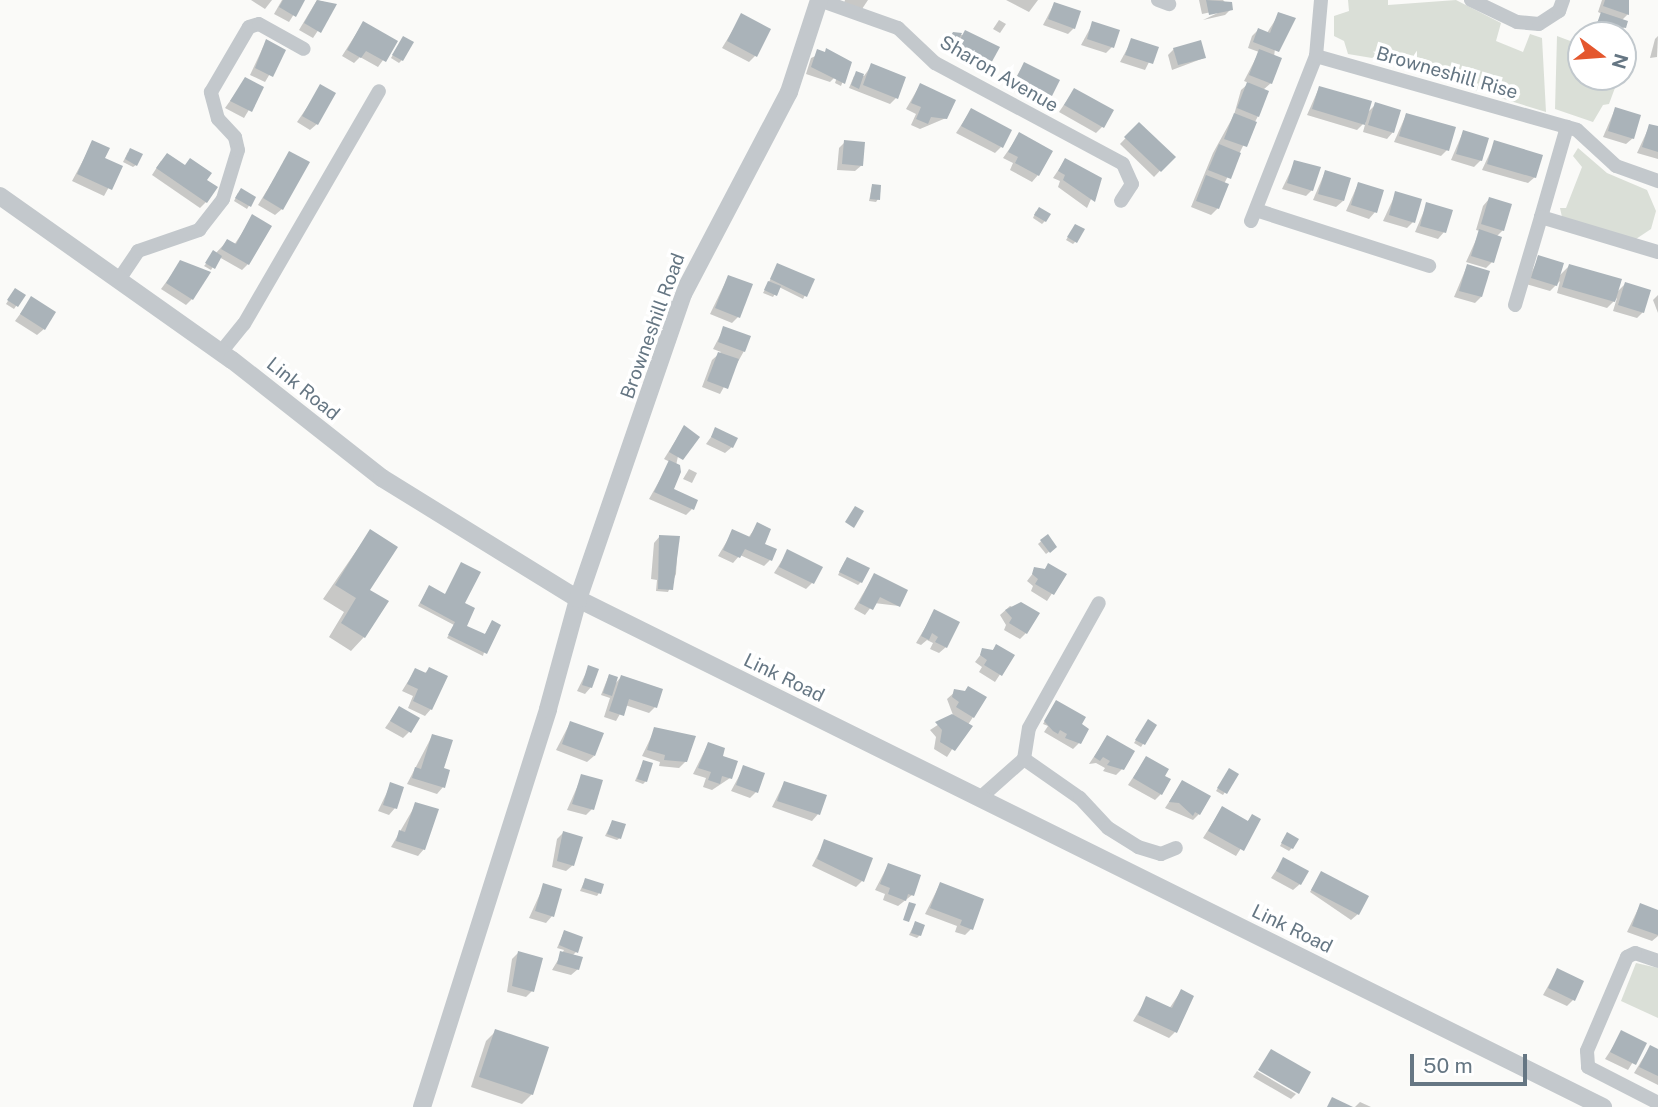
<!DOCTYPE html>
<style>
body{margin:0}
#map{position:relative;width:1658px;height:1107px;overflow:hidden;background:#fafaf8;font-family:"Public Sans",sans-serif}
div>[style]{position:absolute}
.green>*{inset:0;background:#dadfd7}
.shadow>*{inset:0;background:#0003}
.building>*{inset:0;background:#aab3b9}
.minor>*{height:14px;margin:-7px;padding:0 7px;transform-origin:7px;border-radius:7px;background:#c3c8cc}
.tertiary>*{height:18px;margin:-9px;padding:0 9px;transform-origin:9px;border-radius:9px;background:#c3c8cc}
span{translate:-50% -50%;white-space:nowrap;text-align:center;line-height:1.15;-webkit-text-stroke:7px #fff;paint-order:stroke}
.street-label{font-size:19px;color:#657683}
.north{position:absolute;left:1567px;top:21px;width:70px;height:70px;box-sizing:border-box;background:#fff;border:2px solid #c1c8cd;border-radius:50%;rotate:106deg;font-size:19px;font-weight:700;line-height:28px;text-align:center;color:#657683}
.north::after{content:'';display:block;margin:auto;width:24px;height:32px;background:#e4572e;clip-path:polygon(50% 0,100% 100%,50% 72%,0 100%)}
.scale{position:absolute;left:1410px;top:1054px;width:117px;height:32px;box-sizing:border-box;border:4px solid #657683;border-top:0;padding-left:9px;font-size:21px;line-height:24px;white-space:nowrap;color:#657683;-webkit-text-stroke:5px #fff;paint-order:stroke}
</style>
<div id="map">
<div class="green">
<i style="clip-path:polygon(1348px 0,1388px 0,1388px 5px,1456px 0,1501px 23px,1496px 41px,1523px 52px,1530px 34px,1542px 38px,1546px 112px,1452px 83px,1445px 66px,1425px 68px,1403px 59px,1390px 48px,1372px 58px,1348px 54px,1344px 41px,1334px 36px,1334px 16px,1349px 11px)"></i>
<i style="clip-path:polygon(1557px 36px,1581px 45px,1581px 77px,1619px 77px,1609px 104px,1603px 105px,1593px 122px,1555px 109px)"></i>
<i style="clip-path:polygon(1578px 148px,1607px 173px,1647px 190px,1656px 211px,1651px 229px,1633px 241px,1562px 217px,1560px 208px,1566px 208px,1582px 167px,1573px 156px)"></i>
<i style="clip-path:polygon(1636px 963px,1658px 968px,1658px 1018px,1621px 1001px)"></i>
</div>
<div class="shadow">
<i style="clip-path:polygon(251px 0,272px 0,265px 9px)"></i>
<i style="clip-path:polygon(282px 0,303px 0,289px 22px,274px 14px)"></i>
<i style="clip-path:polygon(317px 0,335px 5px,313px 38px,299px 30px)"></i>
<i style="clip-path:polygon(845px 0,868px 0,860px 12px,843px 6px)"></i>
<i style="clip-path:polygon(1006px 0,1038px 0,1029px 12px)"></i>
<i style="clip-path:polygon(1199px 0,1223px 0,1231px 9px,1225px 15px,1203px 20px,1226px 9px,1202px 14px)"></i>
<i style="clip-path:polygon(1602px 0,1627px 0,1628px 14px,1621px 21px,1624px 27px,1618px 35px,1590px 35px,1602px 14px,1598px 12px)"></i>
<i style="clip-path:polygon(1054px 4px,1074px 28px,1068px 34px,1043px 25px)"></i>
<i style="clip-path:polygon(1279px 14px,1271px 83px,1263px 90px,1258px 116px,1224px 184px,1218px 208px,1211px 215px,1191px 207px,1213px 153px,1234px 115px,1241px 90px,1249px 83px,1244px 81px,1259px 52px,1248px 48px,1252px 36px,1258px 30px,1267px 33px)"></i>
<i style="clip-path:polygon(742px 15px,755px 56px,749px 62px,722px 48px)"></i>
<i style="clip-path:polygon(999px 20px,1006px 24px,1000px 33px,993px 29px)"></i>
<i style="clip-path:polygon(363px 23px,396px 42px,378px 67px,360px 57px,354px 63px,342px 56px)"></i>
<i style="clip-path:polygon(1093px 23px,1112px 47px,1106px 53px,1081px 45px)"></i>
<i style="clip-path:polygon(953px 34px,963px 35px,988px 66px,981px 72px,950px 55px,952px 51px,945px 48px)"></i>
<i style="clip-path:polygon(1658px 36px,1657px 57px,1650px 58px,1655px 39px)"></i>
<i style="clip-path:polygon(1132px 40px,1156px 48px,1145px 70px,1120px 62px)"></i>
<i style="clip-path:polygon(266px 41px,284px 50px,265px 82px,250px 75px)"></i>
<i style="clip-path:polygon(401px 41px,402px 60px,399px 63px,391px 58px)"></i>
<i style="clip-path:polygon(1174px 49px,1204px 58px,1172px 70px,1168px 55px)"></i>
<i style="clip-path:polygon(827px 51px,850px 63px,841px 86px,835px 83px,838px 74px,830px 82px,806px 74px,811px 58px)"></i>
<i style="clip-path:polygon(1024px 64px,1049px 99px,1043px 105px,1009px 89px)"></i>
<i style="clip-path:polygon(872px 65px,896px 98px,890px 104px,849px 88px,854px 76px,864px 76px)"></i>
<i style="clip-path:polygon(245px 80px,262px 88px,244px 118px,225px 108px)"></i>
<i style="clip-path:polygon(920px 85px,946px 118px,920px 129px,911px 125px,916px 114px,906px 109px)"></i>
<i style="clip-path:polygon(321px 87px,317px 124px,310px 130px,297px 122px)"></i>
<i style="clip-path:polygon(1319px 88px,1367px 113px,1376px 104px,1393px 132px,1387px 139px,1363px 132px,1366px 121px,1357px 130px,1307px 115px)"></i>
<i style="clip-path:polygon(1074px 90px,1103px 126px,1096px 133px,1059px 112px)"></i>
<i style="clip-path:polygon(1615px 109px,1633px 138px,1626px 144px,1603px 137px)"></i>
<i style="clip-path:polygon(971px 110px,1001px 147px,995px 153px,956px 133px)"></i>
<i style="clip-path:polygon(1406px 115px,1447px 150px,1441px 156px,1394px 142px)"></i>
<i style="clip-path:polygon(1139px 124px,1173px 157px,1154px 177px,1120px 144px)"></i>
<i style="clip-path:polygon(1650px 125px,1658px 128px,1658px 159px,1637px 153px)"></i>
<i style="clip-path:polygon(1463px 132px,1481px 160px,1474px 167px,1451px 160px)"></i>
<i style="clip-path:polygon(1019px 135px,1038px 175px,1032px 182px,1010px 170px,1013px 163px,1003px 158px)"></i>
<i style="clip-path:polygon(93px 142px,103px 159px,120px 167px,104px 196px,72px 181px)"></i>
<i style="clip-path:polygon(845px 142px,862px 165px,855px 171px,837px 170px,839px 148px)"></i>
<i style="clip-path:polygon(1495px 142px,1535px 177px,1528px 183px,1482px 170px)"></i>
<i style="clip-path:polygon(128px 152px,136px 165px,133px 167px,123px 162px)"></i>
<i style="clip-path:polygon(290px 153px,282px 209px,275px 215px,258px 205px)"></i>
<i style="clip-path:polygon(1065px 160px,1100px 179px,1087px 208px,1058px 187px,1060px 181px,1053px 178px)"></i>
<i style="clip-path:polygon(161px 161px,205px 181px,206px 202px,200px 208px,152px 175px)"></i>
<i style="clip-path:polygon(1295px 162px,1312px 190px,1306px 196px,1282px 189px)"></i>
<i style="clip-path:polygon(1325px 172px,1343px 201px,1336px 207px,1313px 200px)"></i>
<i style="clip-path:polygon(1358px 184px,1375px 212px,1369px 219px,1346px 211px)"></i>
<i style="clip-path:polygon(872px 186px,878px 199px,876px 202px,869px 201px)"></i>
<i style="clip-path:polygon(238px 193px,254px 197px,247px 209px,234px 201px)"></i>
<i style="clip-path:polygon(1396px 193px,1413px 222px,1407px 228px,1383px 221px)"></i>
<i style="clip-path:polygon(1489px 199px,1503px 230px,1496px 237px,1492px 262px,1486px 268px,1466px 262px,1480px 231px,1476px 230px,1483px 206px)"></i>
<i style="clip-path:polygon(1427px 204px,1444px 232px,1438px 239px,1415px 232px)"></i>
<i style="clip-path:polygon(1036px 211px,1045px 221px,1042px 224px,1033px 218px)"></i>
<i style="clip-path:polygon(253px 217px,248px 264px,242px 270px,219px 257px,211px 270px,204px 266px,227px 241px,234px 245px)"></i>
<i style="clip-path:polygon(1073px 229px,1075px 242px,1073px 244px,1066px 240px)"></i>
<i style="clip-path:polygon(1539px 257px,1559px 276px,1569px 266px,1616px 293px,1625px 284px,1643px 312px,1637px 318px,1613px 311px,1617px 298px,1607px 308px,1557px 293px,1560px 281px,1550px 291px,1526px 284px)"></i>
<i style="clip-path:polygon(181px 262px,192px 299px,186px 305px,161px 289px)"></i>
<i style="clip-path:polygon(778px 265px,813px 280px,803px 299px,779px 287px,773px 297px,763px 293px)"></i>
<i style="clip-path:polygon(1467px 266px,1481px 297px,1475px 303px,1454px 297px)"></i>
<i style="clip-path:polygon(728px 277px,738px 317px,732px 323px,710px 314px)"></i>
<i style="clip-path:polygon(13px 293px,23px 296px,14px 309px,6px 304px)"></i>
<i style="clip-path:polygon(1658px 295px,1658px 313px,1653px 300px)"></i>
<i style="clip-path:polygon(31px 299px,44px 329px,37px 335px,15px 321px)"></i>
<i style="clip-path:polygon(724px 328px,744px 351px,720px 394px,702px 387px,712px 360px,721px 352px,713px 349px)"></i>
<i style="clip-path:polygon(684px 427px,671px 490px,692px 509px,686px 515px,649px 499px,670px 462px,664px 459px)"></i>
<i style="clip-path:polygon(716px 430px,732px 447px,725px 453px,706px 444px)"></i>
<i style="clip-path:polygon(689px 469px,697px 473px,692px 483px,683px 479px)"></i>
<i style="clip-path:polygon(758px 524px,770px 560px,764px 566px,740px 555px,733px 563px,718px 556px,733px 531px,748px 538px)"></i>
<i style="clip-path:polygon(370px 531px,364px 637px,351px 651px,329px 637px,344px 612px,323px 599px)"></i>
<i style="clip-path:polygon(660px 536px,678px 537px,676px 574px,668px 592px,656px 591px,657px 580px,651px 579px,654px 543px)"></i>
<i style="clip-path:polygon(1047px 536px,1055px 547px,1046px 554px,1038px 544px)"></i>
<i style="clip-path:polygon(788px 551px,812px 583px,806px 589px,774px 573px)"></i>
<i style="clip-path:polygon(845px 561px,861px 582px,858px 585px,838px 575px)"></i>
<i style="clip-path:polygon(1048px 565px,1064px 575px,1047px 601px,1031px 591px,1033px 586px,1027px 581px,1037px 568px,1044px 570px)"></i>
<i style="clip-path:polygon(874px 575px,899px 606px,874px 603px,865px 615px,854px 609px)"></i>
<i style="clip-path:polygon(427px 590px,462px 604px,465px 626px,484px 636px,492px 622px,483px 656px,447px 638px,454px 625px,418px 606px)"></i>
<i style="clip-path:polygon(1010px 606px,1017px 609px,1026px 633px,1020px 639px,1004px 630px,1006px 625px,1000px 615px)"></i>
<i style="clip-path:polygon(935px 611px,946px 647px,939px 653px,930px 649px,933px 643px,927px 640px,921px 645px,916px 643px)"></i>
<i style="clip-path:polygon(996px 646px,1012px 656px,995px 682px,979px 672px,982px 667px,975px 662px,985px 649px,992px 651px)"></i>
<i style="clip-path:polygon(589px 667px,591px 687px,585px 694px,577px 691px)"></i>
<i style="clip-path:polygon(429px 669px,431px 709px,425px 716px,408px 708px,413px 696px,402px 691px,415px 670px,424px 674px)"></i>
<i style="clip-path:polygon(609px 675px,614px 685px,621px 677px,655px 707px,649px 713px,625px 705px,616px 721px,604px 717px,610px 698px,601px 695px)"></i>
<i style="clip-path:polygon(957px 690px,973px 717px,947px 757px,934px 749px,936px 737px,930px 730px,953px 715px,947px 699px)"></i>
<i style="clip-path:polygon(1054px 705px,1079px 725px,1079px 743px,1073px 749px,1044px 732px,1048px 726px,1043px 724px)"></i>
<i style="clip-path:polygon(399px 708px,409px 732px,403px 738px,385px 728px)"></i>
<i style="clip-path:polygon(570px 723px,594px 756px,587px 762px,556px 750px)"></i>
<i style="clip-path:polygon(1146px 724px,1143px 744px,1141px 747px,1134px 743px)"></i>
<i style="clip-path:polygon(655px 729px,686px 761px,679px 768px,659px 766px,660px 762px,642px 756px)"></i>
<i style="clip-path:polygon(432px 736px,442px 769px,443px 787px,437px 794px,407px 784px)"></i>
<i style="clip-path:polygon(1107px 737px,1122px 769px,1116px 775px,1103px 771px,1105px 768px,1096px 763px,1089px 764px)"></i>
<i style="clip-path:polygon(708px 744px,720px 757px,736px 762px,730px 778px,712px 790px,703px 787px,706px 778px,693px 774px)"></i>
<i style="clip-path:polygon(1146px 758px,1161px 794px,1155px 800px,1128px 785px)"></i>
<i style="clip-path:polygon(643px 762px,646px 781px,643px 784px,635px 781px)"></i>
<i style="clip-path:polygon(744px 767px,756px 792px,750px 798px,731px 791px)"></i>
<i style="clip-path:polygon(1227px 773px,1225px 792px,1223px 795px,1216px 791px)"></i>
<i style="clip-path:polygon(582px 776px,592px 809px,586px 815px,567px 810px)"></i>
<i style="clip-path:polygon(1182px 782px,1199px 814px,1193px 820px,1165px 808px)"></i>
<i style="clip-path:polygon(784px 783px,818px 814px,812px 821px,772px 807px)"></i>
<i style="clip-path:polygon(391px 784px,395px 808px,389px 815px,378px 811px)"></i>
<i style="clip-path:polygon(416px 804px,424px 849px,418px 856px,391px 847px)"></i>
<i style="clip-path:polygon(1222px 808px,1247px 822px,1252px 816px,1259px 820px,1236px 856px,1203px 838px)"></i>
<i style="clip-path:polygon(612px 822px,620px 838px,617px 840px,605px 836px)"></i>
<i style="clip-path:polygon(563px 833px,573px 865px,566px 871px,552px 867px,557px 839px)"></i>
<i style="clip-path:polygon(1285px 837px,1292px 848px,1289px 851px,1280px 846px)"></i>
<i style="clip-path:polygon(825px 841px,862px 881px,856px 887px,812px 866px)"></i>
<i style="clip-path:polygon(1284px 859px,1300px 884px,1293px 890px,1271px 878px)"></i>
<i style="clip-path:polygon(888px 865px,912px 895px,898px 906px,883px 900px,885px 894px,875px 890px)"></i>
<i style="clip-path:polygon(1321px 873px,1358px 914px,1351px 920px,1310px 892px)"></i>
<i style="clip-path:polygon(585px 880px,599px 893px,597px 896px,580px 891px)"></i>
<i style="clip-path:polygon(940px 884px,971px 929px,965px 935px,955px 932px,957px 926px,925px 914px)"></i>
<i style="clip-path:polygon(544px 885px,552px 916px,546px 923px,529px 918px)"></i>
<i style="clip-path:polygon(1640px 905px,1658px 911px,1658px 936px,1652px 941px,1627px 932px)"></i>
<i style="clip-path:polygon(915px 923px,920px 935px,917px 938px,909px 935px)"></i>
<i style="clip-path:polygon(564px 932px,576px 952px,572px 956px,578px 969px,571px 975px,552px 970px,564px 950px,557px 948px)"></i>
<i style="clip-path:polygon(518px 953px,532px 991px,526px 997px,507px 992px,512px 959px)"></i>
<i style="clip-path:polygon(1557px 970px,1573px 1000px,1567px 1006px,1543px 995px)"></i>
<i style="clip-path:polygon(1181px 991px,1175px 1032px,1169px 1038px,1133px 1021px,1147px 998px,1169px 1009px)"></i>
<i style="clip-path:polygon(496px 1031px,532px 1094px,522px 1104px,471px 1087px,486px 1041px)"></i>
<i style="clip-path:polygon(1622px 1033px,1644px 1044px,1628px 1070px,1605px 1059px)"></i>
<i style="clip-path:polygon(1650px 1047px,1658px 1051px,1658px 1085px,1634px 1073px)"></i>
<i style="clip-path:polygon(1257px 1071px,1296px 1094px,1291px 1099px,1253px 1077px)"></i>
<i style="clip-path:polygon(1360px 1102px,1371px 1107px,1355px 1107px)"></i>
</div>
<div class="building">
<i style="clip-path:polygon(283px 0,305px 0,296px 17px,279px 7px)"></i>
<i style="clip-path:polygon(317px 0,337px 4px,321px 33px,304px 23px)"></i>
<i style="clip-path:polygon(1206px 0,1232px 2px,1233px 10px,1209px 15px)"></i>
<i style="clip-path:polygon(1605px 0,1629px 0,1629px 15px,1603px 6px)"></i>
<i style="clip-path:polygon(1054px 2px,1081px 11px,1075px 29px,1048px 19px)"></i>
<i style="clip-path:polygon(1278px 12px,1296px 18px,1279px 52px,1253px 42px,1258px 28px,1270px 33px)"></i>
<i style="clip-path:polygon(1601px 12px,1628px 21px,1626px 28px,1620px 27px,1617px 35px,1593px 35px)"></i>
<i style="clip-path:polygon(741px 13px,771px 29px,757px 57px,727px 41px)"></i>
<i style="clip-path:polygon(363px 21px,398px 41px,386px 62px,366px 51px,361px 58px,347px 50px)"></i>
<i style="clip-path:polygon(1092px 21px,1120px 30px,1114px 48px,1087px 39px)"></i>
<i style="clip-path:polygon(965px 30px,1000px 47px,989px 67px,955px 49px)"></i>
<i style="clip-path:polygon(953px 32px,962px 33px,954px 49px,946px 45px)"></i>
<i style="clip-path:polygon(403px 36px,414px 42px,403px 61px,392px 55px)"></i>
<i style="clip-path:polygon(1131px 38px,1159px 47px,1153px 64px,1125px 55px)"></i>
<i style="clip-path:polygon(266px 39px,286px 50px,273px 77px,255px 68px)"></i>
<i style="clip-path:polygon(1201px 40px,1206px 58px,1178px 65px,1173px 48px)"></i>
<i style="clip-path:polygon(826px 48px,852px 62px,845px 84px,811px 67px,817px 49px,825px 52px)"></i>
<i style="clip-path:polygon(1259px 49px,1282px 58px,1272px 84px,1249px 75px)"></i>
<i style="clip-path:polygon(1024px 62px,1060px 80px,1050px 100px,1014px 83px)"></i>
<i style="clip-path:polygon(871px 63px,906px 77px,898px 99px,863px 85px)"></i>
<i style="clip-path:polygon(856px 71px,864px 74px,859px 89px,851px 85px)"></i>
<i style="clip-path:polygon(245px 77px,264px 87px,252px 112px,230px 101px)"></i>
<i style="clip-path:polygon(1247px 82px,1269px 91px,1259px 117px,1237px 108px)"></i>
<i style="clip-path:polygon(920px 83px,956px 100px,947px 119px,931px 117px,928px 124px,916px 119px,921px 107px,911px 103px)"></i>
<i style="clip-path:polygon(320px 84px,336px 93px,318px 125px,302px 116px)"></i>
<i style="clip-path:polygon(1319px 86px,1372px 101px,1365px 125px,1312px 109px)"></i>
<i style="clip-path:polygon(1074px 88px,1114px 110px,1104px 128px,1064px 105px)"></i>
<i style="clip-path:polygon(1375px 102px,1401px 110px,1394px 133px,1368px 125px)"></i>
<i style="clip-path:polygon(1615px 107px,1641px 115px,1634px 139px,1608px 131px)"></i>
<i style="clip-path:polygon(971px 108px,1012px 130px,1003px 148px,961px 126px)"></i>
<i style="clip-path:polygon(1234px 113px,1257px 122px,1247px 147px,1224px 139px)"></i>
<i style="clip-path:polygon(1406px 113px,1456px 127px,1449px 151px,1399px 136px)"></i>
<i style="clip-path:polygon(1139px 122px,1176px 157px,1161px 172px,1124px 137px)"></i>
<i style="clip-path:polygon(1649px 124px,1658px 126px,1658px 152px,1642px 147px)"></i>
<i style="clip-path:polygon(1463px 130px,1489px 138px,1482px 161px,1456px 154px)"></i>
<i style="clip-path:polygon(1019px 132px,1053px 151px,1039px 176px,1015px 163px,1018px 157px,1008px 152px)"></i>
<i style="clip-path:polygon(92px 140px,110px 148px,105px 158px,123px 166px,112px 190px,77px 174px)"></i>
<i style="clip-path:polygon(844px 140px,865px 142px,863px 166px,842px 164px)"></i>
<i style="clip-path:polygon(1494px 140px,1543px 155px,1536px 178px,1487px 164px)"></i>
<i style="clip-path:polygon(1219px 144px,1241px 153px,1231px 179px,1208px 170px)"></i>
<i style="clip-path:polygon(130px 148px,143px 154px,137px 166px,125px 159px)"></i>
<i style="clip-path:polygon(289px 151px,310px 162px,283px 210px,263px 198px)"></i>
<i style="clip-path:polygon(167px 153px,185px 165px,190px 158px,212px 173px,207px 180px,218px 187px,207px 203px,156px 168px)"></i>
<i style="clip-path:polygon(1065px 158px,1102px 178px,1095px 202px,1063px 180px,1065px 175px,1058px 171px)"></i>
<i style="clip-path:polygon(1294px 160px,1321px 167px,1313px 191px,1287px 183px)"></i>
<i style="clip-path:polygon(1325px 170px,1351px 178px,1344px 201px,1318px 194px)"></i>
<i style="clip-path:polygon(1206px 175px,1229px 184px,1219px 209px,1196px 201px)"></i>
<i style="clip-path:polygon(1358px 182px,1384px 190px,1377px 213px,1351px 205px)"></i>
<i style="clip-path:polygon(872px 184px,881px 185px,880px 200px,870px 199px)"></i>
<i style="clip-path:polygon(241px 188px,256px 197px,251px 207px,235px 198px)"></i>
<i style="clip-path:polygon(1395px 191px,1422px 199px,1415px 223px,1389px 215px)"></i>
<i style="clip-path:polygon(1489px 197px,1512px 204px,1504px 231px,1481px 224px)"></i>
<i style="clip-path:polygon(1426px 202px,1453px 210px,1446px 233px,1420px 226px)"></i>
<i style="clip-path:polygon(1039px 207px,1051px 214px,1046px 222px,1034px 215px)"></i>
<i style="clip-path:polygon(252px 214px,272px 226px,249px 265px,221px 249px,227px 239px,236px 244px)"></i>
<i style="clip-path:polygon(1075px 224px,1085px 229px,1077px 243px,1067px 237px)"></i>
<i style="clip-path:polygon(1479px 229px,1502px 237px,1494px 263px,1471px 256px)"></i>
<i style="clip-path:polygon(213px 250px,222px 256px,215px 269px,205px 263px)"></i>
<i style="clip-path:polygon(1538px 255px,1564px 263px,1557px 286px,1531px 278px)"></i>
<i style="clip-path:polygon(180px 260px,211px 272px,193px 300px,166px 283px)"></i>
<i style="clip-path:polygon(777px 263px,815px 279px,807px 297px,770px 279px)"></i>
<i style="clip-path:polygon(1467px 264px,1490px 271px,1482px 297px,1459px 291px)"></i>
<i style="clip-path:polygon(1569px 264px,1622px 279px,1615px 302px,1562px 287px)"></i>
<i style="clip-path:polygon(728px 275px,753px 284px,740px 318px,715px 308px)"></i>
<i style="clip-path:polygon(768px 281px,781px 286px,777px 296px,764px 290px)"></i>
<i style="clip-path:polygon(1625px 282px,1651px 290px,1644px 313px,1618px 305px)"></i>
<i style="clip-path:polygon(15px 288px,26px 295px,18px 307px,7px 300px)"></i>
<i style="clip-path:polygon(31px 296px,56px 312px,45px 330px,20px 314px)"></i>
<i style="clip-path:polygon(723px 326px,751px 336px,745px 352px,718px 342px)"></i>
<i style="clip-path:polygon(718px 352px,739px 359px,728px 389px,707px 381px)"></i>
<i style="clip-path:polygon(684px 425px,700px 437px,683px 460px,669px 452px)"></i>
<i style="clip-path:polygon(715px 427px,738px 438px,733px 448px,711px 437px)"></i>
<i style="clip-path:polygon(669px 460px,680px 465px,681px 472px,674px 489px,698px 500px,694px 510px,654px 492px)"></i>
<i style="clip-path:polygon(855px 506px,864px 511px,854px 528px,845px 522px)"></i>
<i style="clip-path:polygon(757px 522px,771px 529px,765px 544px,777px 549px,772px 561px,745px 549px,740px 558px,723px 550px,732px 529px,750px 537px)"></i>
<i style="clip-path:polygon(370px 529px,398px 547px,370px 590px,389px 601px,365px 638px,341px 623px,356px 598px,335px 585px)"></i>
<i style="clip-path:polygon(1048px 534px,1057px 547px,1050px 553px,1040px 540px)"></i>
<i style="clip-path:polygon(659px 535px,680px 536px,673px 590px,658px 589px)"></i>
<i style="clip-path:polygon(787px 549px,823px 567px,814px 584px,779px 567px)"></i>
<i style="clip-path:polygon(847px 557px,870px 568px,862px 583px,839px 572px)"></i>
<i style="clip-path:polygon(461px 562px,481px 572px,465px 603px,475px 608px,467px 626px,485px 634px,492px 620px,501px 625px,487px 654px,448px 635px,455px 622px,420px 603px,429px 585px,445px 594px)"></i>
<i style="clip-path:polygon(1048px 563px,1067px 574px,1054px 595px,1035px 584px,1038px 579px,1032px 574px,1034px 567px,1045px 569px)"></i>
<i style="clip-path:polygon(874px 573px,908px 590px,900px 607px,880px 597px,873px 610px,859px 603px)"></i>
<i style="clip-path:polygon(1021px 602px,1040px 613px,1027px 634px,1009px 623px,1012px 618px,1005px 610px)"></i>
<i style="clip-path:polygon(934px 609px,960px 622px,947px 648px,935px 642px,938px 637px,932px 633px,929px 640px,921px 636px)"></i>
<i style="clip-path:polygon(996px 644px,1015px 655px,1002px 676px,984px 665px,987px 660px,980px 655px,982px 648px,993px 650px)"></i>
<i style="clip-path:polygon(588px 665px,599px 669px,592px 688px,582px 685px)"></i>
<i style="clip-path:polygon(429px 667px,448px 676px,432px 710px,413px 701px,418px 689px,407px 684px,415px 668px,426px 673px)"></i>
<i style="clip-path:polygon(609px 674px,618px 677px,612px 696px,603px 693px)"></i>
<i style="clip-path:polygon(621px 675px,663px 689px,657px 708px,629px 699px,624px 716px,609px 711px)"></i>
<i style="clip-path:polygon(968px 686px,987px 697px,974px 718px,956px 707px,959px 702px,952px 697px,954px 689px,965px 691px)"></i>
<i style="clip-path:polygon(1056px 700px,1086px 717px,1082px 724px,1089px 729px,1081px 744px,1065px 738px,1067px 734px,1060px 730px,1058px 734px,1053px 731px,1044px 721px)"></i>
<i style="clip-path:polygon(399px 706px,420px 718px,411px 733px,390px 721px)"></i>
<i style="clip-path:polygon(952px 714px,973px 726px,955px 751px,940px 742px,942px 730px,935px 722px)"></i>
<i style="clip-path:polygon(1148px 719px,1157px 725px,1145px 745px,1135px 740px)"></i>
<i style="clip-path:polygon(570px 721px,604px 733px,595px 756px,562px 744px)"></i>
<i style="clip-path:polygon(654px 727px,696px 736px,687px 762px,664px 760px,665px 755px,647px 750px)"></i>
<i style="clip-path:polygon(432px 734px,453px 740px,444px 768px,450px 770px,445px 788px,412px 778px,415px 767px,421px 769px)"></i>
<i style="clip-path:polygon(1107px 735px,1135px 751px,1124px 770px,1107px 765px,1110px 761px,1103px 757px,1100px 761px,1094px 757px)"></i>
<i style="clip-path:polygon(708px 742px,725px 748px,723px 756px,738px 761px,732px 779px,722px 776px,720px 784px,708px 780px,711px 772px,698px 768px)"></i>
<i style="clip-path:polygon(1146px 756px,1169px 769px,1165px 776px,1171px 779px,1162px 795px,1133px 778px)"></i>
<i style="clip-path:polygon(643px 760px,653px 763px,647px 782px,637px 779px)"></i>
<i style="clip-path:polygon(743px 765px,765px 773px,758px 793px,736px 785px)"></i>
<i style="clip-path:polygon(1229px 768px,1239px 774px,1227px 794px,1217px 788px)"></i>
<i style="clip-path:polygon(581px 774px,603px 780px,594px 810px,572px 804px)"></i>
<i style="clip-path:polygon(1182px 780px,1211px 796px,1200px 815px,1195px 812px,1193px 816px,1179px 803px,1169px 802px)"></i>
<i style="clip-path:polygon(784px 781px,827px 795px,820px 815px,777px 801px)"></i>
<i style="clip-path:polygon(390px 782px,404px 787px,397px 809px,383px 805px)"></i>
<i style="clip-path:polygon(415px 802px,439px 809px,425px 850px,396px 841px,399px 830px,405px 832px)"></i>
<i style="clip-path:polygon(1222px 806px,1248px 821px,1252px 814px,1261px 819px,1244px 851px,1208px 831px)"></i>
<i style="clip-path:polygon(612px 820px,626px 824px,621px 839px,607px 834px)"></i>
<i style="clip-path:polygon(563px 831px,583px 837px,574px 866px,557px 861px)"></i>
<i style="clip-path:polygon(1287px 832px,1299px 839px,1293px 849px,1281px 843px)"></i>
<i style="clip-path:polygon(824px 839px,873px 858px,864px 882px,817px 859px)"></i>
<i style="clip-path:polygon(1283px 857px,1309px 871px,1301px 885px,1276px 871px)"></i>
<i style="clip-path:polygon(888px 863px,921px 875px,914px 896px,908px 894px,906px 901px,888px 894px,890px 888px,880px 884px)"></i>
<i style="clip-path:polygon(1321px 871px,1369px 896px,1359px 915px,1311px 890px)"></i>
<i style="clip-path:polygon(585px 878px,604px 884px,601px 894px,582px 888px)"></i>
<i style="clip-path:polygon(940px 882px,984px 899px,973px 930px,960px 925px,962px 920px,930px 908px)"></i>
<i style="clip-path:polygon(543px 883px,562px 889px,554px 917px,535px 911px)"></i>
<i style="clip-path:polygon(909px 902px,916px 904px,909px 922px,903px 920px)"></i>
<i style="clip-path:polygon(1640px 903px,1658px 910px,1658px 935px,1632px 926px)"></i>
<i style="clip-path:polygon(915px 921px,925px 925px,921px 936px,911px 933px)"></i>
<i style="clip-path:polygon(564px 930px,583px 937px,578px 953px,559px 945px)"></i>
<i style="clip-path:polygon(518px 951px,543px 958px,534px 992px,512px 986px)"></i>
<i style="clip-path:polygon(560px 951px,583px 957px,579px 970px,557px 964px)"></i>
<i style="clip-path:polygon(1557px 968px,1584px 981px,1575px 1001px,1548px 988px)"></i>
<i style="clip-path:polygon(1181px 989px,1194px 996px,1177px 1033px,1138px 1015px,1146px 996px,1172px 1008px)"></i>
<i style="clip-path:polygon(495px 1029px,549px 1047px,533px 1095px,479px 1077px)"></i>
<i style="clip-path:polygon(1621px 1030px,1647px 1043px,1636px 1065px,1610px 1052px)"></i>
<i style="clip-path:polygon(1650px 1045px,1658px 1049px,1658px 1076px,1639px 1067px)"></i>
<i style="clip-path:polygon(1271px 1049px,1311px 1072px,1299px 1094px,1258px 1070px)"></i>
<i style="clip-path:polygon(1332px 1097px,1353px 1107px,1327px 1107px)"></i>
</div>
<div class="minor">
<i style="left:819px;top:0;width:84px;rotate:19.5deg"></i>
<i style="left:898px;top:28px;width:51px;rotate:43.4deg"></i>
<i style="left:935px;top:63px;width:213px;rotate:28.2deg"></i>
<i style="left:1123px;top:164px;width:22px;rotate:66deg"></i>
<i style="left:1132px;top:184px;width:20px;rotate:123deg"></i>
<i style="left:1158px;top:0;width:12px;rotate:20deg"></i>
<i style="left:1471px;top:0;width:51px;rotate:25.6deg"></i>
<i style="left:1517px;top:22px;width:22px;rotate:5deg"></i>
<i style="left:1539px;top:24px;width:24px;rotate:-33deg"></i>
<i style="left:1559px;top:11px;width:12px;rotate:-70deg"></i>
<i style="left:1316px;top:56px;width:271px;rotate:15.8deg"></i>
<i style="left:1577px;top:130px;width:53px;rotate:42.7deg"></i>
<i style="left:1616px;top:166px;width:45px;rotate:19.7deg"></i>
<i style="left:1256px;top:210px;width:182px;rotate:17.9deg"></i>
<i style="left:1541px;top:217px;width:94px;rotate:-73.9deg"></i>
<i style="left:1251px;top:221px;width:177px;rotate:-68.5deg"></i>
<i style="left:1316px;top:56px;width:56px;rotate:-84.9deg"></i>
<i style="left:118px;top:281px;width:36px;rotate:-56deg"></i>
<i style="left:138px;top:251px;width:65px;rotate:-19deg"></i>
<i style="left:199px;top:230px;width:39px;rotate:-52deg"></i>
<i style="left:223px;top:199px;width:51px;rotate:-73deg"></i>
<i style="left:238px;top:150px;width:13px;rotate:-103deg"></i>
<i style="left:235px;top:137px;width:25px;rotate:-133deg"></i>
<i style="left:218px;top:119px;width:28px;rotate:-105deg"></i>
<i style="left:211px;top:92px;width:75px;rotate:-59.7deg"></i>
<i style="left:249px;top:27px;width:10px;rotate:-17deg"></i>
<i style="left:259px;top:24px;width:51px;rotate:29.1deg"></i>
<i style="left:1515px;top:305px;width:92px;rotate:-73.5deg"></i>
<i style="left:1541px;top:217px;width:122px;rotate:16.7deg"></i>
<i style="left:221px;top:352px;width:36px;rotate:-51deg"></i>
<i style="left:244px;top:324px;width:269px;rotate:-59.9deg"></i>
<i style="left:1024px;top:759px;width:68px;rotate:34.9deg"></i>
<i style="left:1080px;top:798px;width:41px;rotate:47deg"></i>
<i style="left:1108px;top:828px;width:36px;rotate:32deg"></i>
<i style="left:1138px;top:847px;width:24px;rotate:17deg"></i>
<i style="left:1161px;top:854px;width:16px;rotate:-22deg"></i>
<i style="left:980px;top:798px;width:59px;rotate:-41.6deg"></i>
<i style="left:1024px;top:759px;width:31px;rotate:-81deg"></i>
<i style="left:1029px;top:728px;width:143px;rotate:-60.8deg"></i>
<i style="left:1658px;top:961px;width:24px;rotate:-161deg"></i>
<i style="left:1635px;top:953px;width:9px;rotate:153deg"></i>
<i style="left:1627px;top:957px;width:102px;rotate:113.1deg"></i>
<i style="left:1587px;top:1051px;width:16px;rotate:86deg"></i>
<i style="left:1588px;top:1067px;width:79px;rotate:27.2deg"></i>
</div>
<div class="tertiary">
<i style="left:0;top:196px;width:284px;rotate:35.3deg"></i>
<i style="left:232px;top:360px;width:191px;rotate:38.2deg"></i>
<i style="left:382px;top:478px;width:230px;rotate:31.7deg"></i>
<i style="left:578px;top:599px;width:1144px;rotate:26.36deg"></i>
<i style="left:422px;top:1107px;width:417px;rotate:-72.4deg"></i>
<i style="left:548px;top:709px;width:114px;rotate:-74.7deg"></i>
<i style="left:578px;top:599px;width:323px;rotate:-71deg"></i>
<i style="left:683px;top:294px;width:228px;rotate:-62.3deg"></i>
<i style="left:789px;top:92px;width:97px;rotate:-71.9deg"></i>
</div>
<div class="street-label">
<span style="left:1447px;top:73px;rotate:16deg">Browneshill Rise</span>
<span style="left:999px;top:74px;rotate:30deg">Sharon Avenue</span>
<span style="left:653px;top:326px;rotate:-70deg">Browneshill Road</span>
<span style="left:303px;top:389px;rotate:39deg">Link Road</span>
<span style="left:784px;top:678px;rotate:26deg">Link Road</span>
<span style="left:1292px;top:929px;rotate:26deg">Link Road</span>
</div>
<div class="north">N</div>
<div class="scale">50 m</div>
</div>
